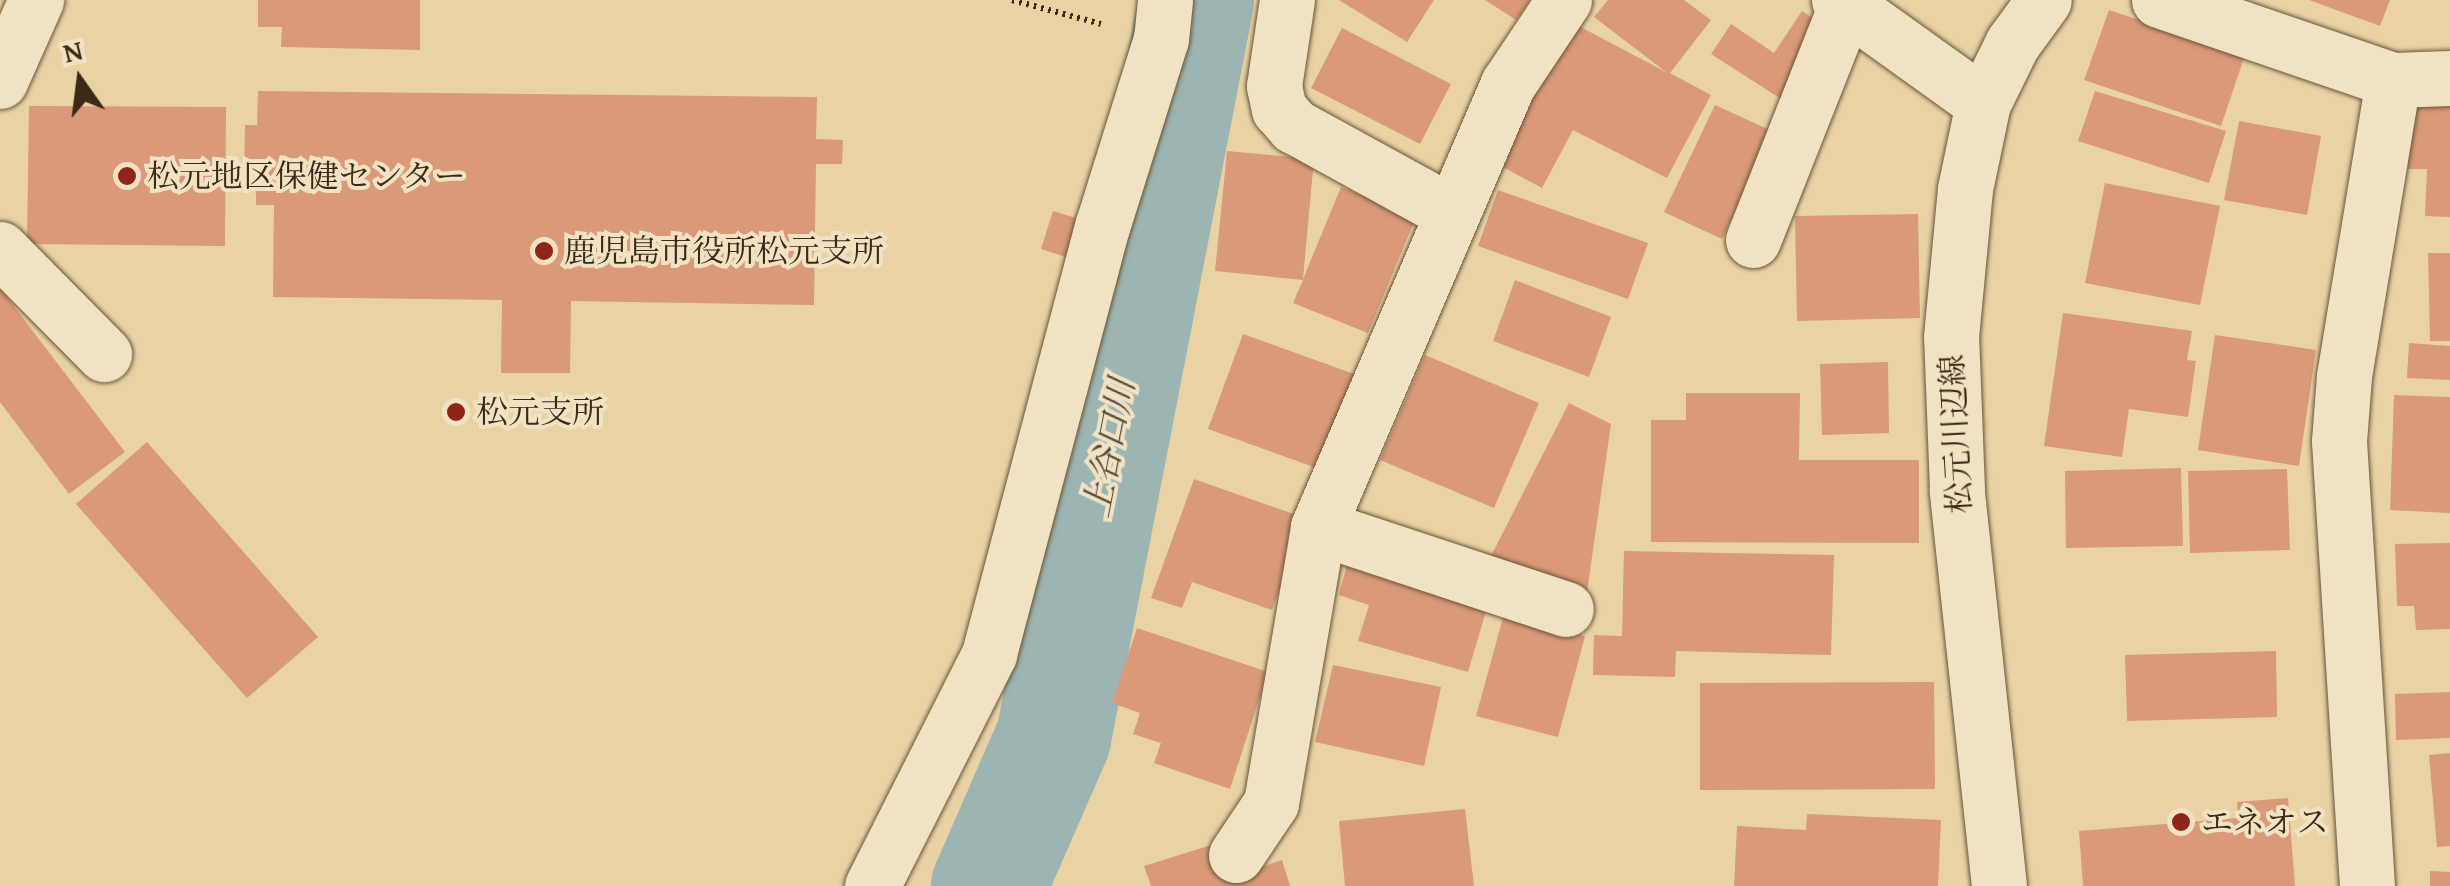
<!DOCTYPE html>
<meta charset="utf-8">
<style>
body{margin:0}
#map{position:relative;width:2450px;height:886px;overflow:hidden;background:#e9d3a5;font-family:"Gentium Book Plus","Noto Serif JP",serif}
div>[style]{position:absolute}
.river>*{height:115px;margin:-57.5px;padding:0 57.5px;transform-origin:57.5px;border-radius:57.5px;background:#9cb5b2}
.building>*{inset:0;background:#da9978}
.path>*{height:6px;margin-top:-3px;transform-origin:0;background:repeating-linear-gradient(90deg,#3c2916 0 2.5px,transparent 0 7.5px)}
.roads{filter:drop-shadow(0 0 2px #67543a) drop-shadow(0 0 2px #67543a)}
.street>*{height:55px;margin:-27.5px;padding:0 27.5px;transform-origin:27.5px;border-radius:27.5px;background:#f1e2c4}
.secondary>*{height:55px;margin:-27.5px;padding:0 27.5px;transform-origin:27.5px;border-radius:27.5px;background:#f1e2c4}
.dots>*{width:28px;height:28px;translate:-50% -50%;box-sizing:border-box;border:5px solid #f1e2c4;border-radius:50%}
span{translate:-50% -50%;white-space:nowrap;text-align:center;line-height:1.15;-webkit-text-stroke:8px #f1e2c4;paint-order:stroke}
.poi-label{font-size:32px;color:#3c2916}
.left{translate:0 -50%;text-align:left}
.street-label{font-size:32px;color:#3c2916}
.water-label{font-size:35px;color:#544c3d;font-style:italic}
.north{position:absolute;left:30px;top:30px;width:100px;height:100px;-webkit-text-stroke:8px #f1e2c4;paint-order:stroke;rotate:346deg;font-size:28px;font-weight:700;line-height:40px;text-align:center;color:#3c2916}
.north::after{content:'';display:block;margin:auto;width:35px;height:45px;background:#3c2916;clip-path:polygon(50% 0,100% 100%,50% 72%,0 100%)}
</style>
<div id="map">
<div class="river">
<i style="left:988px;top:886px;width:163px;rotate:-66.4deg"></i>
<i style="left:1053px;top:737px;width:751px;rotate:-79.02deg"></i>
</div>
<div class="building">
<i style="clip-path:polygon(258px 0,420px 0,420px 50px,281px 47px,282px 27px,258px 27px)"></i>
<i style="clip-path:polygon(1339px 0,1434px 0,1407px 42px)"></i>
<i style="clip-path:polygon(1485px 0,1530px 0,1516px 20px)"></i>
<i style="clip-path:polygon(1608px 0,1684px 0,1711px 20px,1670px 73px,1711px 95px,1667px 178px,1573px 130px,1542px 188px,1497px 164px,1573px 23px,1666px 72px,1594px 17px)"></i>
<i style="clip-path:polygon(2309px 0,2390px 0,2380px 26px)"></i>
<i style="clip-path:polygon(2109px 10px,2245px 55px,2221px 126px,2084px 80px)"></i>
<i style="clip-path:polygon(1802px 11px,1827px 28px,1781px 99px,1711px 54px,1731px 24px,1774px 53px)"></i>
<i style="clip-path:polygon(1342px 28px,1451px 84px,1420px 144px,1311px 88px)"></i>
<i style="clip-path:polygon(258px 91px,817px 97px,816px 139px,843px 140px,842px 164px,816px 164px,814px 305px,571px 301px,570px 373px,501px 373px,502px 300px,273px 297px,274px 205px,256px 205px,256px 171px,244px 170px,245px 125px,257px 125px)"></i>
<i style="clip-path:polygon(2095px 91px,2226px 131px,2209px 183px,2078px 141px)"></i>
<i style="clip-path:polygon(2410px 101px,2450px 102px,2450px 217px,2425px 216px,2427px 169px,2408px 169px)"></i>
<i style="clip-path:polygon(1715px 105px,1772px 131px,1722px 239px,1664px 212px)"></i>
<i style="clip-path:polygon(29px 106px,226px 107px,225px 246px,27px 244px)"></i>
<i style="clip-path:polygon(2239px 121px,2321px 136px,2307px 215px,2224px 200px)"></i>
<i style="clip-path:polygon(1227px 151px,1314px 159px,1303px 279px,1341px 187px,1416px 217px,1368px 333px,1293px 303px,1303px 280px,1215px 271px)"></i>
<i style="clip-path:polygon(2105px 183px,2220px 206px,2200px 305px,2085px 283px)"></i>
<i style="clip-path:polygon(1498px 190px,1648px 243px,1628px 299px,1478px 246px)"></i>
<i style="clip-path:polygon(1053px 211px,1079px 219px,1066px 257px,1041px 249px)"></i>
<i style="clip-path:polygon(1918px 214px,1920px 318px,1797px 321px,1795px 216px)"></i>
<i style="clip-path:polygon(2428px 253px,2450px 253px,2450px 341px,2430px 341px)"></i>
<i style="clip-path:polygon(1515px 280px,1611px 317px,1589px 377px,1493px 341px)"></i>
<i style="clip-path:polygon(0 288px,125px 452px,69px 494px,0 402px)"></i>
<i style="clip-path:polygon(2063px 313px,2192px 331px,2187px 360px,2196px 361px,2188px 417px,2129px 409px,2122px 457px,2044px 446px)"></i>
<i style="clip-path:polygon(1243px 334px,1357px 375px,1322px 470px,1208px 429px)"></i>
<i style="clip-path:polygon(2215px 335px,2316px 350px,2299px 466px,2198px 450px)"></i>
<i style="clip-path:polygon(2409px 343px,2450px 346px,2450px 380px,2407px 378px)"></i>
<i style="clip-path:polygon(1425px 355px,1539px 403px,1494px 508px,1380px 460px)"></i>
<i style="clip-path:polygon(1888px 362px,1889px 433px,1822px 435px,1820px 364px)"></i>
<i style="clip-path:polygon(1686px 393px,1800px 393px,1799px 460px,1919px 460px,1919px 543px,1651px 542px,1651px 420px,1686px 420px)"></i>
<i style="clip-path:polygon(2394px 395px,2450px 397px,2450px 513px,2390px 510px)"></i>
<i style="clip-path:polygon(1569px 403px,1611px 424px,1585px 606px,1491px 556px)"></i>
<i style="clip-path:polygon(147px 442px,318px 637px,247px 698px,76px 504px)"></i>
<i style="clip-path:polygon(2181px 468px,2183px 546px,2066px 548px,2065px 471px)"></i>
<i style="clip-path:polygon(2287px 469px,2290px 550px,2190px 553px,2188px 471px)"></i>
<i style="clip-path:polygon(1194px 479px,1305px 518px,1272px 610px,1192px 582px,1182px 608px,1151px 598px)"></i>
<i style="clip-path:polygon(2450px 543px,2450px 629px,2416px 630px,2414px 606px,2397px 606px,2395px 544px)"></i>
<i style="clip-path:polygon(1624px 551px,1834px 555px,1831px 655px,1676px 651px,1675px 677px,1593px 675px,1594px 635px,1622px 636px)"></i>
<i style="clip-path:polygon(1349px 557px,1490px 598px,1468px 672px,1358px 641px,1369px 605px,1339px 595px)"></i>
<i style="clip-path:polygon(1504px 614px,1585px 636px,1558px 737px,1476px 716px)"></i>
<i style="clip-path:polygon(1137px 628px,1268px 672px,1230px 789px,1154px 763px,1161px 743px,1133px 734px,1140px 713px,1112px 703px)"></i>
<i style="clip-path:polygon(2276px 651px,2277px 717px,2127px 721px,2125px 655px)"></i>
<i style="clip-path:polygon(1333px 665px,1441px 687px,1424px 766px,1315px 742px)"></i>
<i style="clip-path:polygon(1934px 682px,1935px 789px,1700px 790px,1700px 683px)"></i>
<i style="clip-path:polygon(2450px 692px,2450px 738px,2396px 740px,2395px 694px)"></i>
<i style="clip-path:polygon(2450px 753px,2450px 846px,2437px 847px,2429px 755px)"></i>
<i style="clip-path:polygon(2288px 798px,2295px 886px,2083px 886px,2079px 831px,2238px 818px,2237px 802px)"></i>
<i style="clip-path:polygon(1465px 809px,1474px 886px,1345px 886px,1339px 821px)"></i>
<i style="clip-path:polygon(1807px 814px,1941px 820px,1938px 886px,1734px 886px,1737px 826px,1806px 830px)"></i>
<i style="clip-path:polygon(1221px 842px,1232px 877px,1282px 860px,1290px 886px,1151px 886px,1144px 866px)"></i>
<i style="clip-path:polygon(2430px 871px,2450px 872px,2450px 886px,2430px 886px)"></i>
</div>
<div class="path">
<i style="left:1012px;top:0;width:92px;rotate:15.1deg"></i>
</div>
<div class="roads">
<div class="street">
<i style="left:1287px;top:0;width:87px;rotate:98.6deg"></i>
<i style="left:1274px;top:86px;width:24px;rotate:78deg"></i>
<i style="left:1279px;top:109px;width:23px;rotate:49deg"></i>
<i style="left:1294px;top:126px;width:180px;rotate:28.8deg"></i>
<i style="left:1839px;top:0;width:177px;rotate:35.6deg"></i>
<i style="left:2159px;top:0;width:247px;rotate:18.9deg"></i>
<i style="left:2393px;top:80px;width:57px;rotate:-2deg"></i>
<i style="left:0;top:81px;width:89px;rotate:-66deg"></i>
<i style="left:1753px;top:240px;width:253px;rotate:-68.4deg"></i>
<i style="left:0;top:249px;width:148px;rotate:45.3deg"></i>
<i style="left:1318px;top:527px;width:261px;rotate:18.3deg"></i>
<i style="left:1236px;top:855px;width:63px;rotate:-56.1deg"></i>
<i style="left:1271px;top:803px;width:280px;rotate:-80.3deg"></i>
<i style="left:1318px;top:527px;width:482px;rotate:-66.8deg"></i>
<i style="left:1508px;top:84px;width:101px;rotate:-56.3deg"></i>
<i style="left:872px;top:886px;width:260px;rotate:-63.2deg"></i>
<i style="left:989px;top:654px;width:442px;rotate:-75.2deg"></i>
<i style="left:1102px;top:227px;width:197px;rotate:-72.6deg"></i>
<i style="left:1161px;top:39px;width:39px;rotate:-84deg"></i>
<i style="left:2367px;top:886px;width:446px;rotate:-93.6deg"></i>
<i style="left:2339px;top:441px;width:65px;rotate:-85.6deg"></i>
<i style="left:2344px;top:376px;width:300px;rotate:-80.6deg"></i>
</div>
<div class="secondary">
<i style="left:1999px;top:886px;width:398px;rotate:-96.1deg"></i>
<i style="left:1957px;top:490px;width:153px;rotate:-92.2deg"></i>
<i style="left:1951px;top:337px;width:149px;rotate:-84.6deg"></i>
<i style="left:1965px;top:189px;width:88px;rotate:-78.2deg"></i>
<i style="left:1983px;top:103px;width:66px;rotate:-63.8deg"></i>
<i style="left:2012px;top:44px;width:54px;rotate:-54deg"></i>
</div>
</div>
<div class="dots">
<i style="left:127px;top:176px;background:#8f2418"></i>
<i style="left:544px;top:251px;background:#8f2418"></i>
<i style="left:456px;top:412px;background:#8f2418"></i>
<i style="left:2181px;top:822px;background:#8f2418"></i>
</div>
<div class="poi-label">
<span class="left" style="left:147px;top:176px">松元地区保健センター</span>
<span class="left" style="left:564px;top:251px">鹿児島市役所松元支所</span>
<span class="left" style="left:476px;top:412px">松元支所</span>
<span class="left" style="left:2201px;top:822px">エネオス</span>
</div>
<div class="street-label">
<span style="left:1956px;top:434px;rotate:-93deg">松元川辺線</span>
</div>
<div class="water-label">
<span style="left:1109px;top:448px;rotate:-79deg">上谷口川</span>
</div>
<div class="north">N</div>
</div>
